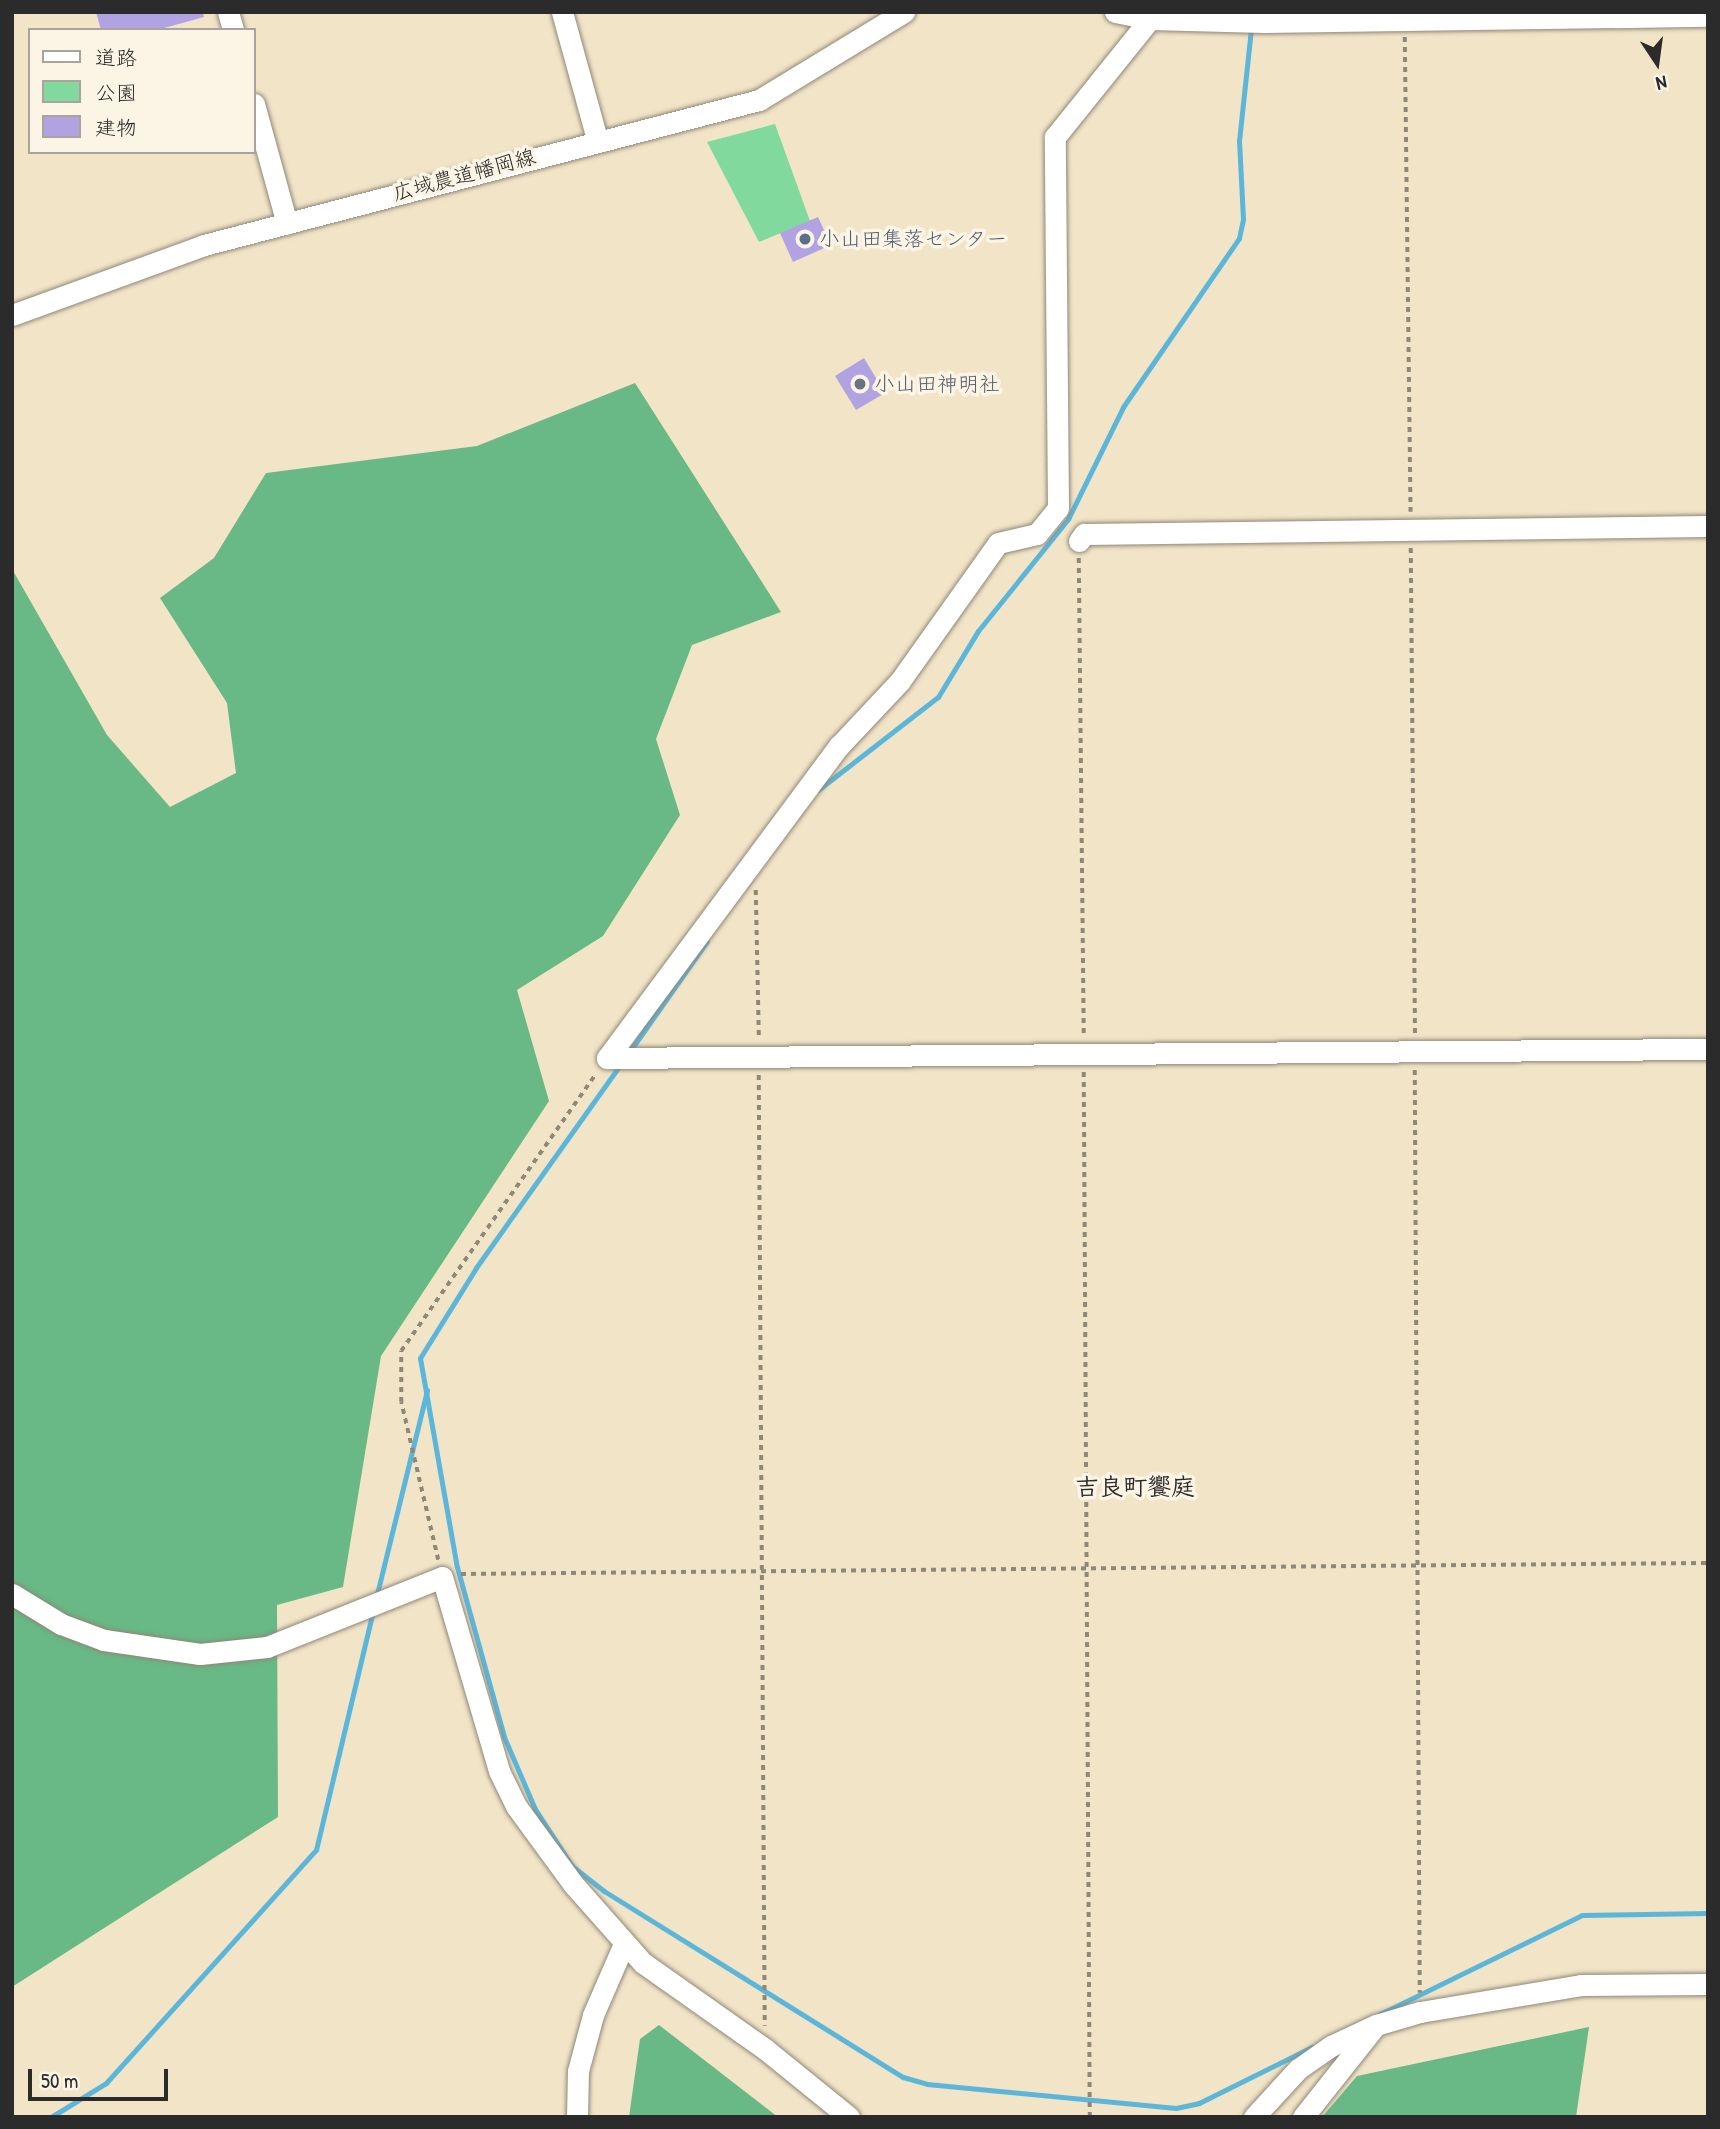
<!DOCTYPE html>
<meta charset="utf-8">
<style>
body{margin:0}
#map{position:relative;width:1720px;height:2129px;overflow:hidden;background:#f2e4c7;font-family:"Patrick Hand","Klee One",sans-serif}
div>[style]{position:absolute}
.green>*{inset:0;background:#81d99e}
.forest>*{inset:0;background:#68b985}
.stream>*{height:5px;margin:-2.5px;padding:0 2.5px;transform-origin:2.5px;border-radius:2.5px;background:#5cb6da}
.building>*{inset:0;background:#b1a3e2}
.path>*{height:3.5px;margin-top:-1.75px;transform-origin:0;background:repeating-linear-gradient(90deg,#8e8879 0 5px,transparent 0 10px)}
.roads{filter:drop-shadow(0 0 2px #8e8879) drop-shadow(0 0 2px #8e8879)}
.minor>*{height:21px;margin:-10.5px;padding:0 10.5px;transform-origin:10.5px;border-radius:10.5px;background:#fff}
.dots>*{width:19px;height:19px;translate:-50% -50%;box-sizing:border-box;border:4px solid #fcf5e5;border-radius:50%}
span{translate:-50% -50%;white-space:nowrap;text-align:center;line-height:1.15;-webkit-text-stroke:7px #fcf5e5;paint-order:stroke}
.street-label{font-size:21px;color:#2b2b2b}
.service-label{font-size:21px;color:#4e5e75}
.left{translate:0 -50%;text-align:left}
.worship-label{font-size:21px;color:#5b616d}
.quarter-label{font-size:24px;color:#2b2b2b;font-weight:700}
.frame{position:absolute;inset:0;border:14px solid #2b2b2b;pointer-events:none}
.legend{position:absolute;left:28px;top:28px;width:228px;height:126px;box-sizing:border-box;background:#fcf5e5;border:2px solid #a8a49b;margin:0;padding:9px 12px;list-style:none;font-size:21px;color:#2b2b2b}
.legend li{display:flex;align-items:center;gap:14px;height:35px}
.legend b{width:35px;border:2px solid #a8a49b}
.north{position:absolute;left:1622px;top:28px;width:70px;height:70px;-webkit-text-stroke:5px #fcf5e5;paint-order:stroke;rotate:167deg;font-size:19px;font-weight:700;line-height:28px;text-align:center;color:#2b2b2b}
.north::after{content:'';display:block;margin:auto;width:24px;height:32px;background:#2b2b2b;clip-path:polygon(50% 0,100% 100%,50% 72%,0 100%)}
.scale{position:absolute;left:28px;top:2069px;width:140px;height:32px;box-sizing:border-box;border:4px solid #2b2b2b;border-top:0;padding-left:9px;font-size:21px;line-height:24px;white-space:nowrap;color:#2b2b2b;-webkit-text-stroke:5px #fcf5e5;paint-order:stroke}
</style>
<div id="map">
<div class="green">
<i style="clip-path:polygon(775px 124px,810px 221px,759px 242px,707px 142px)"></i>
</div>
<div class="forest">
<i style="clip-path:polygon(635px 383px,781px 612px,692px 645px,656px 739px,680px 815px,603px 936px,517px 990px,549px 1101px,381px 1356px,343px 1587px,277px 1605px,278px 1817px,12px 1987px,12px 569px,107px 735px,170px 807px,236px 773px,227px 703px,160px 598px,214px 558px,266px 473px,477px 446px)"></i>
<i style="clip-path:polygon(659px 2025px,778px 2117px,629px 2117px,640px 2039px)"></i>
<i style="clip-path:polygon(1589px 2027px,1576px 2117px,1322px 2117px,1357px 2076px)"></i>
</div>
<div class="stream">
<i style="left:818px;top:790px;width:152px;rotate:-37.8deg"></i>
<i style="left:938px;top:697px;width:77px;rotate:-58.8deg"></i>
<i style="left:978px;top:631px;width:144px;rotate:-51.2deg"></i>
<i style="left:1068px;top:519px;width:125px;rotate:-63.8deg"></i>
<i style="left:1123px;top:407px;width:205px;rotate:-55.5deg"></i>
<i style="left:1239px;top:238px;width:19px;rotate:-78deg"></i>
<i style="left:1243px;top:219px;width:78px;rotate:-92.9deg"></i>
<i style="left:1239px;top:141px;width:114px;rotate:-83.9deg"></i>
<i style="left:630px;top:1051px;width:134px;rotate:-55deg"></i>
<i style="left:620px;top:1065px;width:249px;rotate:125.4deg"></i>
<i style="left:476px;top:1268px;width:106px;rotate:121.9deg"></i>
<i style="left:420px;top:1358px;width:212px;rotate:80deg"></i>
<i style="left:457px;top:1567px;width:176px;rotate:74.5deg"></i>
<i style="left:504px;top:1737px;width:78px;rotate:66.7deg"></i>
<i style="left:535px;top:1809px;width:68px;rotate:57deg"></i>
<i style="left:572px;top:1866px;width:41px;rotate:38deg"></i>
<i style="left:604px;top:1891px;width:352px;rotate:31.9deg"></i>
<i style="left:903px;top:2077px;width:25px;rotate:16deg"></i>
<i style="left:927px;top:2084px;width:250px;rotate:5.5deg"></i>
<i style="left:1176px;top:2108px;width:24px;rotate:-12deg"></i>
<i style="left:1199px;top:2103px;width:126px;rotate:-26.4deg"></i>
<i style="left:376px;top:1598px;width:214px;rotate:-76.2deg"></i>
<i style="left:1380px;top:2014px;width:225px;rotate:-26.1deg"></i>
<i style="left:1582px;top:1915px;width:126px;rotate:-0.9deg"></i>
<i style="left:51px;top:2117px;width:65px;rotate:-31.7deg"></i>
<i style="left:106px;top:2083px;width:314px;rotate:-48deg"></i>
<i style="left:316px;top:1850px;width:246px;rotate:-76.6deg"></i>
</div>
<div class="building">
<i style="clip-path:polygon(96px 12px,203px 12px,204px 17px,157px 30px,101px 30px)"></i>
<i style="clip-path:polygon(818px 217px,831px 245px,793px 262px,780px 233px)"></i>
<i style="clip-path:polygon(864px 358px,885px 393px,856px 410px,835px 376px)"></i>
</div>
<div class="path">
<i style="left:1405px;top:37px;width:475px;rotate:89.3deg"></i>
<i style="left:1411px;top:548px;width:486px;rotate:89.5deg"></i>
<i style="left:1079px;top:558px;width:479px;rotate:89.4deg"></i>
<i style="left:756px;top:890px;width:149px;rotate:88.8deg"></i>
<i style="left:1415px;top:1070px;width:923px;rotate:89.69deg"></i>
<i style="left:1084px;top:1072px;width:1045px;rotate:89.67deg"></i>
<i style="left:759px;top:1075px;width:951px;rotate:89.64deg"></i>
<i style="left:438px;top:1560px;width:162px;rotate:-103.2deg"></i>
<i style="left:401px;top:1402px;width:51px;rotate:-90deg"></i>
<i style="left:401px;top:1351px;width:339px;rotate:-54.9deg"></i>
<i style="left:461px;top:1574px;width:1247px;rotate:-0.51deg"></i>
</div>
<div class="roads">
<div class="minor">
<i style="left:228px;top:12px;width:19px;rotate:74deg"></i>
<i style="left:562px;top:12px;width:132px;rotate:74.6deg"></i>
<i style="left:1115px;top:12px;width:36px;rotate:11deg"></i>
<i style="left:1150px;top:19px;width:114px;rotate:1.5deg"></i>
<i style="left:1264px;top:22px;width:444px;rotate:-0.8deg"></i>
<i style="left:254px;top:104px;width:124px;rotate:74.6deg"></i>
<i style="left:12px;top:315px;width:204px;rotate:-20deg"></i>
<i style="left:204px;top:245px;width:574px;rotate:-14.64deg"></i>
<i style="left:759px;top:100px;width:170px;rotate:-31.3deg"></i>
<i style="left:1079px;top:541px;width:9px;rotate:-54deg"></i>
<i style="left:1084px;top:534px;width:624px;rotate:-0.73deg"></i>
<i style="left:607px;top:1058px;width:389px;rotate:-53.4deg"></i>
<i style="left:839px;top:746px;width:89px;rotate:-46.8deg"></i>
<i style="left:900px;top:681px;width:169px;rotate:-54.6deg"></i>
<i style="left:998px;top:543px;width:40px;rotate:-13deg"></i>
<i style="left:1037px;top:534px;width:33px;rotate:-51deg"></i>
<i style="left:1058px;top:508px;width:371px;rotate:-90.5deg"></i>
<i style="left:1055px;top:137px;width:151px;rotate:-51.2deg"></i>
<i style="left:607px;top:1058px;width:1101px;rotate:-0.47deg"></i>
<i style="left:12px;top:1594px;width:57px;rotate:31.5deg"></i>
<i style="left:61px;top:1624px;width:46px;rotate:20.4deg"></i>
<i style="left:104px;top:1640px;width:97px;rotate:8.3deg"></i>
<i style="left:200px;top:1654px;width:67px;rotate:-6deg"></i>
<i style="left:267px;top:1647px;width:188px;rotate:-21.8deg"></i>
<i style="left:442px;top:1577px;width:202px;rotate:73.6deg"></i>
<i style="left:499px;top:1771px;width:39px;rotate:64deg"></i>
<i style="left:516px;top:1806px;width:97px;rotate:53.8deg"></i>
<i style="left:573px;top:1884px;width:106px;rotate:48.5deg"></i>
<i style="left:643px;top:1963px;width:149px;rotate:35.2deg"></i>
<i style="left:765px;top:2049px;width:108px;rotate:39deg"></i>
<i style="left:577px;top:2117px;width:46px;rotate:-88.8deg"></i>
<i style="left:578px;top:2071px;width:58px;rotate:-75deg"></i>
<i style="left:593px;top:2015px;width:75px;rotate:-66.5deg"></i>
<i style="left:1254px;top:2117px;width:65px;rotate:-47.5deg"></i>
<i style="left:1298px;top:2069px;width:40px;rotate:-34.9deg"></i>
<i style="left:1331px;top:2046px;width:50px;rotate:-25deg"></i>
<i style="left:1376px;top:2025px;width:46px;rotate:-16.5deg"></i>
<i style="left:1420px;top:2012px;width:163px;rotate:-9.5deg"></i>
<i style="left:1581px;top:1985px;width:127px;rotate:-0.5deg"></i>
<i style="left:1303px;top:2117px;width:117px;rotate:-51.6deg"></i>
</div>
</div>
<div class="dots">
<i style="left:805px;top:239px;background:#5c6f8a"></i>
<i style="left:860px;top:384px;background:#6b7280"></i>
</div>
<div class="street-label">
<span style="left:464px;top:175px;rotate:-15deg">広域農道幡岡線</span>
</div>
<div class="service-label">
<span class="left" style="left:819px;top:239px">小山田集落センター</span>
</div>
<div class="worship-label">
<span class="left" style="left:874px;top:384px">小山田神明社</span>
</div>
<div class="quarter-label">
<span style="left:1135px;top:1487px">吉良町饗庭</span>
</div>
<div class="frame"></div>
<ul class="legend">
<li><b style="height:9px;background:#fff"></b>道路</li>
<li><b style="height:19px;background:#81d99e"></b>公園</li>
<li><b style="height:19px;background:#b1a3e2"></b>建物</li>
</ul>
<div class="north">N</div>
<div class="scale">50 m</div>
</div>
